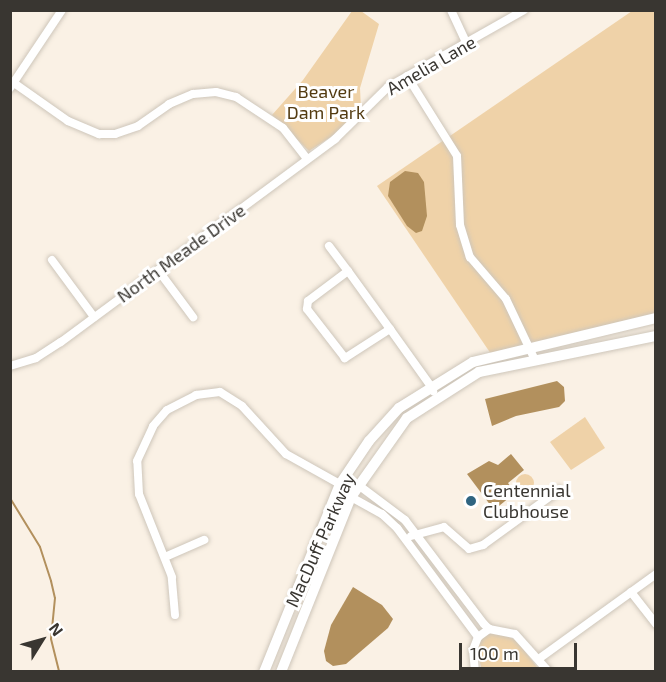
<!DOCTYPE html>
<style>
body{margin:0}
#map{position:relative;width:666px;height:682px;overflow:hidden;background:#faf1e5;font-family:"Exo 2",sans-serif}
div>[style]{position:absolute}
.green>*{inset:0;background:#efd2a8}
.round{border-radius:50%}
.water>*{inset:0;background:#b2905d}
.stream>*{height:2px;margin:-1px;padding:0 1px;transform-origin:1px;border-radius:1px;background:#b2905d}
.roads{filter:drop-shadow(0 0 2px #cec6ba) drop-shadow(0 0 2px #cec6ba)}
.street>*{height:8px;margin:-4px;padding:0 4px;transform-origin:4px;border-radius:4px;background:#fff}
.secondary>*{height:10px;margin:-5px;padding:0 5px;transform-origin:5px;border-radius:5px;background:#fff}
.dots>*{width:16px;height:16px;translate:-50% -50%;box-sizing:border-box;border:3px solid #fff;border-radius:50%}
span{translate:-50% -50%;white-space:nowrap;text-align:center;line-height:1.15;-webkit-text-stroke:6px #fff;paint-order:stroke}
.street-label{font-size:18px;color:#393631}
.park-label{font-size:18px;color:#533b11}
.poi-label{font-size:18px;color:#393631}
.left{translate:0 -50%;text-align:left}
.frame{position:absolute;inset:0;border:12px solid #393631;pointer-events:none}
.north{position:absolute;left:12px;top:610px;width:60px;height:60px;-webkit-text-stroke:4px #fff;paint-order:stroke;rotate:53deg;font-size:16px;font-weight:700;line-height:24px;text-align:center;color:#393631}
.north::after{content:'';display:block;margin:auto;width:21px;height:27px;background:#393631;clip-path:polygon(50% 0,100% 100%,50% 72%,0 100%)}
.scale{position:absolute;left:459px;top:643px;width:118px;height:27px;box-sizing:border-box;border:3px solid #393631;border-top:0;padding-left:8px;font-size:18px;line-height:21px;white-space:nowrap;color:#393631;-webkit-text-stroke:4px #fff;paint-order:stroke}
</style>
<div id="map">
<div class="green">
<i style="clip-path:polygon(352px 11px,361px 11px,379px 24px,360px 88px,361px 109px,346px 127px,309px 151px,272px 115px,303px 80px)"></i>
<i style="clip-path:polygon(632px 11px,655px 11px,655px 318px,491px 354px,377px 186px)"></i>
<i style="clip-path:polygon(585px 417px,605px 448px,571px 470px,550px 442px)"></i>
<i class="round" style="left:516px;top:474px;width:18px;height:18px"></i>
<i style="clip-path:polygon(497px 631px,517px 641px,540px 671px,482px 671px,477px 650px,483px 636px)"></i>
</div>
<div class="water">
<i style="clip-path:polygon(405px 171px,418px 173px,424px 182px,427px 216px,422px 231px,416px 233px,407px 226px,388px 196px,390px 182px)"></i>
<i style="clip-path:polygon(557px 381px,564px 387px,565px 401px,559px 407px,516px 416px,492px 426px,485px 399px)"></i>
<i style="clip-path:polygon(511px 454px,524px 470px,508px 483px,515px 493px,494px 510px,467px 474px,489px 461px,498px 465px)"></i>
<i style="clip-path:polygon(353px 587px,382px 605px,393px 619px,388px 628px,346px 664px,333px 666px,326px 661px,324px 651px,331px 625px)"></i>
</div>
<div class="stream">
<i style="left:10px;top:498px;width:57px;rotate:58.5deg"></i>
<i style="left:40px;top:547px;width:36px;rotate:72deg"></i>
<i style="left:51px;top:581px;width:17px;rotate:77deg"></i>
<i style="left:55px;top:598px;width:41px;rotate:95.6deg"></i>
<i style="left:51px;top:639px;width:34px;rotate:76deg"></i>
</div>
<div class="roads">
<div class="street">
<i style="left:451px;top:10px;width:35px;rotate:65deg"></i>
<i style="left:407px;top:76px;width:94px;rotate:58deg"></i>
<i style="left:457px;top:156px;width:69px;rotate:87.5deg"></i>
<i style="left:460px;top:225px;width:34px;rotate:73deg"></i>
<i style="left:470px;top:257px;width:55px;rotate:49.4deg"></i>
<i style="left:506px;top:299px;width:65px;rotate:64.6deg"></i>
<i style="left:14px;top:83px;width:66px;rotate:35.1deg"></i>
<i style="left:68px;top:121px;width:34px;rotate:23deg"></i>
<i style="left:99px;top:134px;width:16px"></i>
<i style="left:115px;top:134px;width:24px;rotate:-19deg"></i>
<i style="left:138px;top:126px;width:38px;rotate:-35deg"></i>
<i style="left:169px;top:104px;width:26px;rotate:-23deg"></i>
<i style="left:193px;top:94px;width:23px;rotate:-5deg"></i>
<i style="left:216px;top:92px;width:21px;rotate:14deg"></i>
<i style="left:236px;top:97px;width:56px;rotate:33.4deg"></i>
<i style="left:283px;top:128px;width:39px;rotate:52deg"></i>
<i style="left:10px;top:88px;width:94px;rotate:-56.3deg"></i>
<i style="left:329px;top:246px;width:31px;rotate:53deg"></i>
<i style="left:52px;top:260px;width:71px;rotate:53.6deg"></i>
<i style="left:158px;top:270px;width:59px;rotate:53.3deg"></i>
<i style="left:390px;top:329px;width:54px;rotate:147.2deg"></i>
<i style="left:345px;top:358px;width:62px;rotate:-127.8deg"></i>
<i style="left:307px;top:309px;width:8px;rotate:-83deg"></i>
<i style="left:308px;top:301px;width:50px;rotate:-36.9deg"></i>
<i style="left:348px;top:271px;width:72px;rotate:54.1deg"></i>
<i style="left:390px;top:329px;width:69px;rotate:54.5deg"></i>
<i style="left:430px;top:385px;width:7px;rotate:63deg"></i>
<i style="left:10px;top:366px;width:27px;rotate:-17deg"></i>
<i style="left:36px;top:358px;width:30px;rotate:-33deg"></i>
<i style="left:61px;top:342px;width:341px;rotate:-36.5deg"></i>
<i style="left:335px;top:139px;width:74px;rotate:-44.5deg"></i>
<i style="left:388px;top:87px;width:156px;rotate:-29.5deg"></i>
<i style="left:340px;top:484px;width:17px"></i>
<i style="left:357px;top:484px;width:60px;rotate:36.9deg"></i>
<i style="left:405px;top:520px;width:131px;rotate:52.8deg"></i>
<i style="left:484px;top:624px;width:7px;rotate:45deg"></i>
<i style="left:489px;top:629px;width:26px;rotate:11deg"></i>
<i style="left:515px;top:634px;width:51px;rotate:48.2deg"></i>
<i style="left:411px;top:536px;width:34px;rotate:-15deg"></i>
<i style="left:444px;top:527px;width:33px;rotate:41deg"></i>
<i style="left:469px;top:549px;width:15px;rotate:-16deg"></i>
<i style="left:483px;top:545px;width:94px;rotate:-35.9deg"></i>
<i style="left:165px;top:557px;width:43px;rotate:-23.6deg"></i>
<i style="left:631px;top:592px;width:41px;rotate:52deg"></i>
<i style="left:175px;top:615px;width:38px;rotate:-95deg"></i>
<i style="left:172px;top:577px;width:89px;rotate:-111.7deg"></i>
<i style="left:139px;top:494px;width:33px;rotate:-93deg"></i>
<i style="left:137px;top:461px;width:38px;rotate:-65deg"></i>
<i style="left:153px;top:426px;width:21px;rotate:-49deg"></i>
<i style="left:167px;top:410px;width:33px;rotate:-27deg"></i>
<i style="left:196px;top:395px;width:24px;rotate:-7deg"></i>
<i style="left:220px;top:392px;width:26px;rotate:32deg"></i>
<i style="left:242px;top:406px;width:65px;rotate:47.5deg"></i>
<i style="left:286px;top:454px;width:62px;rotate:29.1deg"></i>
<i style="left:340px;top:484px;width:17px;rotate:50deg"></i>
<i style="left:351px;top:497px;width:35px;rotate:29deg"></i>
<i style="left:382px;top:514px;width:21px;rotate:43deg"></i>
<i style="left:397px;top:528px;width:136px;rotate:53.4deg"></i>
<i style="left:540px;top:658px;width:143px;rotate:-35.9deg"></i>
<i style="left:475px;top:672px;width:22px;rotate:-95deg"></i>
<i style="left:473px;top:650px;width:14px;rotate:-69deg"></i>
<i style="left:478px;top:637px;width:14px;rotate:-36deg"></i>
</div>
<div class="secondary">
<i style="left:264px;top:672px;width:203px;rotate:-68deg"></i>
<i style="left:340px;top:484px;width:52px;rotate:-56deg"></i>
<i style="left:369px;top:441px;width:45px;rotate:-47.7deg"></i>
<i style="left:399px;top:408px;width:87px;rotate:-31.9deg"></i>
<i style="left:473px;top:362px;width:188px;rotate:-13.5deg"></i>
<i style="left:281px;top:672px;width:188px;rotate:-68.2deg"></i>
<i style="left:351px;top:497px;width:97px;rotate:-54.7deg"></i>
<i style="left:407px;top:418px;width:85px;rotate:-32.6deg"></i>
<i style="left:479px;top:372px;width:181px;rotate:-11.5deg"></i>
</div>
</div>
<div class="dots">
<i style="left:471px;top:501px;background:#2f6480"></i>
</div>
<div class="street-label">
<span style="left:431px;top:65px;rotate:-30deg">Amelia Lane</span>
<span style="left:181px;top:253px;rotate:-36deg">North Meade Drive</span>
<span style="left:320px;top:540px;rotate:-66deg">MacDuff Parkway</span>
</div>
<div class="park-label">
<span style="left:326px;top:102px">Beaver<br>Dam Park</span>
</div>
<div class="poi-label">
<span class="left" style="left:483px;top:501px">Centennial<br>Clubhouse</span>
</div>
<div class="frame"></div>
<div class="north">N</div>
<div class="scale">100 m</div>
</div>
